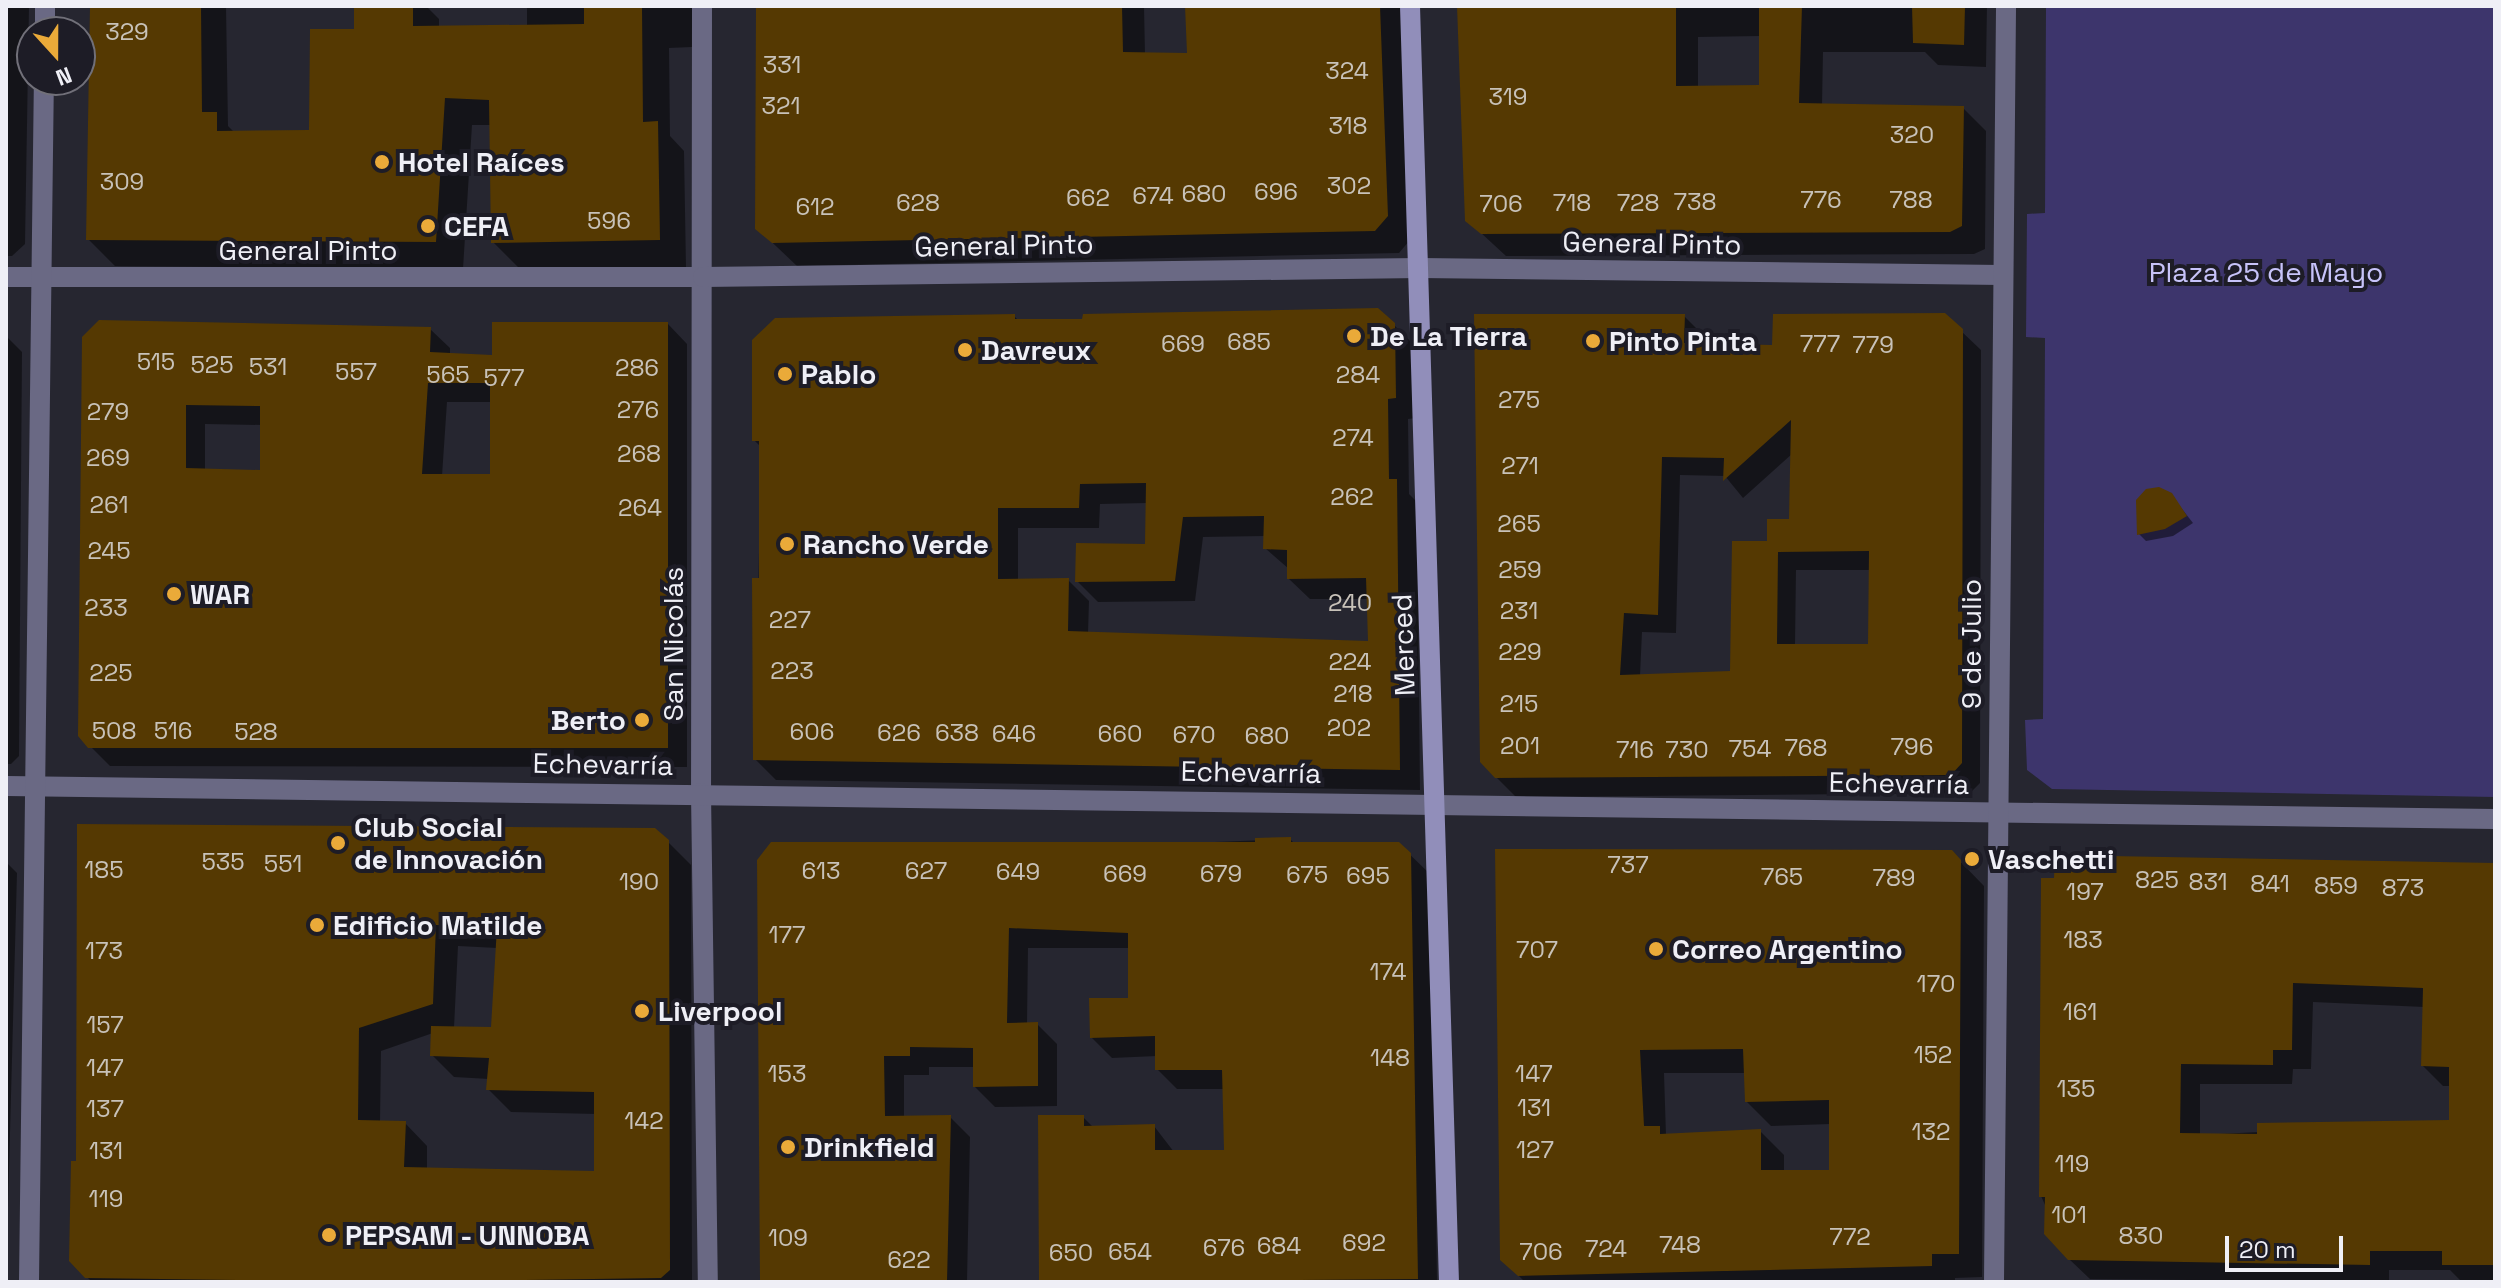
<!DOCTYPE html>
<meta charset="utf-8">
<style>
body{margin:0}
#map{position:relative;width:2501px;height:1288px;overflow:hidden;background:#262630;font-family:"Space Grotesk",sans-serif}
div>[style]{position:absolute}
.green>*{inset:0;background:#3d356c}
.shadow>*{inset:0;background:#0007}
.building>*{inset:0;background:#553902}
.street>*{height:20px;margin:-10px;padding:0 10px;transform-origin:10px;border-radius:10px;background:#6a6984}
.secondary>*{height:20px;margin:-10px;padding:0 10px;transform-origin:10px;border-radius:10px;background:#918eba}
.dots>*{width:22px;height:22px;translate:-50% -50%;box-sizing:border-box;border:4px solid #1d1c26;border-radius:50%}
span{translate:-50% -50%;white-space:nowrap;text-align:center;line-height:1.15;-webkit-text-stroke:8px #1d1c26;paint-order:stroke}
.number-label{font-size:24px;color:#c8c2b9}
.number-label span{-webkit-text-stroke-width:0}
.poi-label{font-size:28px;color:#efeff6;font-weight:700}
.left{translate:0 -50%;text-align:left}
.right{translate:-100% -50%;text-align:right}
.street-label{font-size:28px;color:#efeff6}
.park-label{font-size:28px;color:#c7c3f9}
.frame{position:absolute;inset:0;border:8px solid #efeff6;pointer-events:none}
.north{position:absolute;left:16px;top:16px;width:80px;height:80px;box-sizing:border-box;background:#1d1c26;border:2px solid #717079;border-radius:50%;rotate:159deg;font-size:22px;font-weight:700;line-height:32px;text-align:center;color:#efeff6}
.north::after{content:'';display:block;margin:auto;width:28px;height:36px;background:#eaaa39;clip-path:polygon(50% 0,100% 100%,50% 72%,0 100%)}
.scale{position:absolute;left:2225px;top:1236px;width:118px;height:36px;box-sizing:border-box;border:4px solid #efeff6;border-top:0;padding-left:10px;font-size:24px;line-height:28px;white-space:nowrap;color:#efeff6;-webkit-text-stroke:6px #1d1c26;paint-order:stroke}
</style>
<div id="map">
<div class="green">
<i style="clip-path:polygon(2046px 6px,2495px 6px,2495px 797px,2052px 789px,2027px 770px,2025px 720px,2043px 719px,2045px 338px,2026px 337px,2027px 214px,2045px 213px)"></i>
</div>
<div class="shadow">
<i style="clip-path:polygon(6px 6px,29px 6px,25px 244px,12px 256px,6px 256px)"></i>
<i style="clip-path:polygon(92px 6px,226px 6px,228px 126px,235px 133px,311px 132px,357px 31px,356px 6px,426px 6px,439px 19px,439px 27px,527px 26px,527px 6px,692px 6px,692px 47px,669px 48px,670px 136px,684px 151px,686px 267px,520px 269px,493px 242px,492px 125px,472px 125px,463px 269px,115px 266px,88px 239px)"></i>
<i style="clip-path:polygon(758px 6px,1144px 6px,1145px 54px,1189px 55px,1187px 6px,1401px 6px,1410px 240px,1399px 253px,797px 266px,757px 228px)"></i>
<i style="clip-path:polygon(evenodd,1460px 6px,1987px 6px,1986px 67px,1938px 65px,1925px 52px,1823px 52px,1822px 106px,1963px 108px,1986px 131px,1985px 249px,1974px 254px,1506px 256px,1467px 220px,1460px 6px,1761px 36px,1761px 87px,1698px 88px,1698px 37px,1761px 36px)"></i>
<i style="clip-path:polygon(evenodd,1014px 316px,1019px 321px,1394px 325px,1415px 346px,1416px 418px,1408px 419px,1409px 494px,1417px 502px,1420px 790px,776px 780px,755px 759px,761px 447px,754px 440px,1014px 316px,1148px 503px,1147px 546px,1077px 581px,1098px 602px,1195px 601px,1203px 537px,1266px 536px,1265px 548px,1289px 569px,1289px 579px,1310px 599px,1369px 599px,1370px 644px,1088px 634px,1089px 601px,1068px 580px,1018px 580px,1018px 528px,1099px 528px,1100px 504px,1148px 503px)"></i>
<i style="clip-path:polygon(evenodd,1684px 316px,1703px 335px,1703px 345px,1774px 347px,1961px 331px,1981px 350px,1980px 783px,1970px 793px,1516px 797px,1496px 777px,1684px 316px,1792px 454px,1791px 521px,1769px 543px,1732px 673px,1640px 676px,1642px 632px,1676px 633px,1680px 475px,1725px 476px,1743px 498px,1792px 454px,1684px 316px,1796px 570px,1871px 570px,1870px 646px,1795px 646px,1796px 570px)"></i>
<i style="clip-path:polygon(evenodd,668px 324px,687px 344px,687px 767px,110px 766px,90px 746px,84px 338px,430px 329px,450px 348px,450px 355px,494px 357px,668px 324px,447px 402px,492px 402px,492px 476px,442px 476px,447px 402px,668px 324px,205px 424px,262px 425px,262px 472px,205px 470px,205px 424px)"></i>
<i style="clip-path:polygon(6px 336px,22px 352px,19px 756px,11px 764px,6px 764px)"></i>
<i style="clip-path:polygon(2171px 495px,2193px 523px,2173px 536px,2146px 541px,2139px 534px)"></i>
<i style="clip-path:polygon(evenodd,79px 826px,668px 842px,691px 865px,692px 1282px,92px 1282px,71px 1261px,78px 1163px,79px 826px,458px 946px,497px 948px,493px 1029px,454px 1028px,458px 946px,79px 826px,433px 1033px,432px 1055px,454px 1077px,489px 1079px,488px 1089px,511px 1112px,596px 1114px,596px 1173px,427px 1169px,427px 1146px,405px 1123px,380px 1123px,381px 1051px,433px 1033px)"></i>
<i style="clip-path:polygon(1290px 839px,1295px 844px,1399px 844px,1431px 875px,1437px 1282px,1041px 1282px,1040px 1117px,1083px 1117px,1094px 1128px,1154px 1126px,1174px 1152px,1226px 1152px,1225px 1089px,1177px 1089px,1157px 1069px,1157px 1056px,1112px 1058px,1092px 1038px,1130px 1000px,1130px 948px,1028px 948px,1027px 1025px,1037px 1024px,1057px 1044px,1057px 1106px,995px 1107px,975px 1087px,975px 1067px,929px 1067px,929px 1075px,904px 1075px,904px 1117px,950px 1117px,970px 1137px,967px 1282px,769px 1282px,759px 860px)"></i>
<i style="clip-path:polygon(evenodd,1497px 851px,1951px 852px,1984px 886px,1982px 1277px,1955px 1278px,1955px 1282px,1525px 1282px,1502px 1259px,1497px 851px,1664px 1073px,1746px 1073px,1747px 1102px,1771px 1126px,1831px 1124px,1831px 1171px,1784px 1172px,1784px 1155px,1760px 1131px,1666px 1135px,1664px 1073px)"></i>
<i style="clip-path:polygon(6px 862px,17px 873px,6px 1282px)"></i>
<i style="clip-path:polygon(evenodd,2495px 865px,2495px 1282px,2462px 1282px,2450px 1270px,2389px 1270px,2389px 1282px,2090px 1279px,2069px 1259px,2041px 1196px,2043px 880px,2495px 865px,2313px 1002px,2424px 1007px,2423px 1066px,2443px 1086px,2451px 1086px,2451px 1122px,2200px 1135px,2200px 1084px,2292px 1084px,2293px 1069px,2311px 1069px,2313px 1002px)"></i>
</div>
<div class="building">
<i style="clip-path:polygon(90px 6px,201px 6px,202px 112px,217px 112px,217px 131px,309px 130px,310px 29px,354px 29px,354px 6px,413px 6px,413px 26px,584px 24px,584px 6px,642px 6px,643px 122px,658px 121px,660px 240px,491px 243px,489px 100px,445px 98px,436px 242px,86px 240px)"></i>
<i style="clip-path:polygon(756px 6px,1122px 6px,1123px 52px,1187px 53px,1185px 6px,1380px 6px,1388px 216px,1375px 231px,772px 243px,755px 229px)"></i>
<i style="clip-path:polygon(1457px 6px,1676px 6px,1676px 86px,1759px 85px,1759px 6px,1802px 6px,1799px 103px,1964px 106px,1962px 226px,1950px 232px,1481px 234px,1465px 221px)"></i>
<i style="clip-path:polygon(1912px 6px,1965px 6px,1964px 45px,1913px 43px)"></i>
<i style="clip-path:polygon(evenodd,1378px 308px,1395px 323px,1396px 398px,1388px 399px,1389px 479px,1397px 479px,1400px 770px,753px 760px,752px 578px,759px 578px,759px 441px,752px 441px,752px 340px,775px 318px,1015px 314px,1015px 319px,1082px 319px,1083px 314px,1378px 308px,1146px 483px,1145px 544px,1076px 543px,1075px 582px,1175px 581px,1183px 517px,1264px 516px,1263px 549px,1287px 550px,1287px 579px,1366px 578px,1368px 641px,1068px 631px,1069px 578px,998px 579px,998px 508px,1079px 508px,1080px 484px,1146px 483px)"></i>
<i style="clip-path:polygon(evenodd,1945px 313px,1963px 329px,1962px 763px,1951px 775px,1495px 778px,1480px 762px,1474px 314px,1685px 314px,1684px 343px,1772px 345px,1773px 314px,1945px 313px,1791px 420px,1789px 519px,1767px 519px,1767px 541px,1732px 541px,1730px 671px,1620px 675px,1624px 613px,1658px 615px,1662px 457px,1724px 458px,1723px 481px,1791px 420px,1945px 313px,1869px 551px,1868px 644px,1777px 644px,1778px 552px,1869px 551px)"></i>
<i style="clip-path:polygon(evenodd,99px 320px,431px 327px,430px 352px,492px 355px,492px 322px,668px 322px,668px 748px,88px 748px,78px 736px,82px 337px,99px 320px,428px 383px,490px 383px,490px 474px,422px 474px,428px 383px,99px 320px,186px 405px,260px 406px,260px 470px,186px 468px,186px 405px)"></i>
<i style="clip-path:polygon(2159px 487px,2172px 493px,2187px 516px,2165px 529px,2137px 535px,2136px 500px,2146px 489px)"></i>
<i style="clip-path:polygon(evenodd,77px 824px,655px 828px,669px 840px,670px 1270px,661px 1278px,401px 1282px,85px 1278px,69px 1261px,71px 1161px,76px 1161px,77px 824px,436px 925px,497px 927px,491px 1027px,431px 1026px,430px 1056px,489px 1058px,486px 1090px,594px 1092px,594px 1171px,404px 1167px,406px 1121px,358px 1120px,359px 1028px,433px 1004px,436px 925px)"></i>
<i style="clip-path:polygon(1291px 837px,1291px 842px,1399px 842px,1411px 853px,1418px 1279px,1039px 1282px,1038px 1115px,1084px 1115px,1084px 1126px,1155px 1124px,1155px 1150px,1224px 1150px,1222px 1070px,1155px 1070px,1155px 1036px,1090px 1038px,1089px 998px,1128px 998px,1128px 933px,1009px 928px,1007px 1023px,1038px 1022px,1038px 1086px,973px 1087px,973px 1048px,910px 1047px,910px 1056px,884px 1056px,885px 1116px,951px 1115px,947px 1282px,760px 1282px,757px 860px,771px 842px,1255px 842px,1255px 838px)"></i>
<i style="clip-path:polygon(evenodd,1495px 849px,1952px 850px,1961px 860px,1959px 1254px,1932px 1254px,1932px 1266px,1518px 1276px,1500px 1260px,1495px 849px,1743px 1049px,1745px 1102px,1829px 1100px,1829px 1170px,1761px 1170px,1761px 1129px,1660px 1134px,1660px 1126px,1644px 1126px,1640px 1050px,1743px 1049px)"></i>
<i style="clip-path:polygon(evenodd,2055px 855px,2495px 863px,2495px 1265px,2442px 1265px,2442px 1251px,2370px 1251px,2370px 1265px,2068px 1260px,2044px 1234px,2045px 1197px,2039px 1197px,2041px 878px,2054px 878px,2055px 855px,2293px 983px,2423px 988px,2421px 1066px,2449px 1067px,2449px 1120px,2257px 1123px,2257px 1134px,2180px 1133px,2181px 1064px,2273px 1065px,2273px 1050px,2292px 1050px,2293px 983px)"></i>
</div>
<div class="street">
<i style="left:702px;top:6px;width:787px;rotate:90.07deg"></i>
<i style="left:701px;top:793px;width:489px;rotate:89.2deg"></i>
<i style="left:45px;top:32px;width:26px;rotate:-90deg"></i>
<i style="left:6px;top:277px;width:697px"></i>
<i style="left:703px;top:277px;width:717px;rotate:-0.72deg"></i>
<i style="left:1420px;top:268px;width:582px;rotate:0.69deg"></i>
<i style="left:6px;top:786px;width:2489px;rotate:0.76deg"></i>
<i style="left:29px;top:1282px;width:1202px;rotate:-89.29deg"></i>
<i style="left:1994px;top:1282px;width:1276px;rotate:-89.46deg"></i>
</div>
<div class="secondary">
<i style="left:1410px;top:6px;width:1277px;rotate:88.25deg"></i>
</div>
<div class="dots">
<i style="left:382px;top:162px;background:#eaaa39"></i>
<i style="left:428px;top:226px;background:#eaaa39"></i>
<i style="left:1354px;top:336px;background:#eaaa39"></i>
<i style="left:1593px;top:341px;background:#eaaa39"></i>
<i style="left:965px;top:350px;background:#eaaa39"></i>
<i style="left:785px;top:374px;background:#eaaa39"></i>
<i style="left:787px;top:544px;background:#eaaa39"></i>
<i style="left:174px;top:594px;background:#eaaa39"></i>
<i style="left:642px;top:720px;background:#eaaa39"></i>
<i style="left:338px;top:843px;background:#eaaa39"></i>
<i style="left:1972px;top:859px;background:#eaaa39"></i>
<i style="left:317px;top:925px;background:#eaaa39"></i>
<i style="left:1656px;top:949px;background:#eaaa39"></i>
<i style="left:642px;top:1011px;background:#eaaa39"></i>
<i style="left:788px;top:1147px;background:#eaaa39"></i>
<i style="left:329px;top:1235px;background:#eaaa39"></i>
</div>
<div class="number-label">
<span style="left:127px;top:32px">329</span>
<span style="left:782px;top:65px">331</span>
<span style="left:1347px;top:71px">324</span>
<span style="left:1508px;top:97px">319</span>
<span style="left:781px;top:106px">321</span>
<span style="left:1348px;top:126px">318</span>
<span style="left:1912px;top:135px">320</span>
<span style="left:122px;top:182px">309</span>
<span style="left:1349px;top:186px">302</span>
<span style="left:1276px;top:192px">696</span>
<span style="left:1204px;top:194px">680</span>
<span style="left:1153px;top:196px">674</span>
<span style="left:1088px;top:198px">662</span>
<span style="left:1821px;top:200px">776</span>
<span style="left:1911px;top:200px">788</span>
<span style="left:1695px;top:202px">738</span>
<span style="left:918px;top:203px">628</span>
<span style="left:1572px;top:203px">718</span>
<span style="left:1638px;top:203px">728</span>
<span style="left:1501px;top:204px">706</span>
<span style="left:815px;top:207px">612</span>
<span style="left:609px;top:221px">596</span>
<span style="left:1249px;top:342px">685</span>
<span style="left:1183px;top:344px">669</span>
<span style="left:1820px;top:344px">777</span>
<span style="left:1873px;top:345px">779</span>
<span style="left:156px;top:362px">515</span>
<span style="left:212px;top:365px">525</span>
<span style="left:268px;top:367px">531</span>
<span style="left:637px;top:368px">286</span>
<span style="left:356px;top:372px">557</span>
<span style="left:448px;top:375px">565</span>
<span style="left:1358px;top:375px">284</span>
<span style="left:504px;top:378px">577</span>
<span style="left:1519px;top:400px">275</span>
<span style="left:638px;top:410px">276</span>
<span style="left:108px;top:412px">279</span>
<span style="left:1353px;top:438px">274</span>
<span style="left:639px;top:454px">268</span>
<span style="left:108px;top:458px">269</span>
<span style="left:1520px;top:466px">271</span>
<span style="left:1352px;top:497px">262</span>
<span style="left:109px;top:505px">261</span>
<span style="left:640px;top:508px">264</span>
<span style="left:1519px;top:524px">265</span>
<span style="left:109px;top:551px">245</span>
<span style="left:1520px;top:570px">259</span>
<span style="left:1350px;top:603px">240</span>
<span style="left:106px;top:608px">233</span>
<span style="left:1519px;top:611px">231</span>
<span style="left:790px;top:620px">227</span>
<span style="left:1520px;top:652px">229</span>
<span style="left:1350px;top:662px">224</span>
<span style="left:792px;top:671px">223</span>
<span style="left:111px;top:673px">225</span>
<span style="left:1353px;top:694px">218</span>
<span style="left:1519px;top:704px">215</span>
<span style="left:1349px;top:728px">202</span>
<span style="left:114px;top:731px">508</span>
<span style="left:173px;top:731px">516</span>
<span style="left:256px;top:732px">528</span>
<span style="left:812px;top:732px">606</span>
<span style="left:899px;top:733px">626</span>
<span style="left:957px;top:733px">638</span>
<span style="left:1014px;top:734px">646</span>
<span style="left:1120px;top:734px">660</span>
<span style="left:1194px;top:735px">670</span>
<span style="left:1267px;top:736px">680</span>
<span style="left:1520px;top:746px">201</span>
<span style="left:1912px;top:747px">796</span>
<span style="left:1806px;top:748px">768</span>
<span style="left:1750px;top:749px">754</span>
<span style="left:1635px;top:750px">716</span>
<span style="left:1687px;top:750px">730</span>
<span style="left:223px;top:862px">535</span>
<span style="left:283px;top:864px">551</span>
<span style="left:1628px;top:865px">737</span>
<span style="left:104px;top:870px">185</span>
<span style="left:821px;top:871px">613</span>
<span style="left:926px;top:871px">627</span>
<span style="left:1018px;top:872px">649</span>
<span style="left:1125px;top:874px">669</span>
<span style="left:1221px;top:874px">679</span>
<span style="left:1307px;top:875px">675</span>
<span style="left:1368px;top:876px">695</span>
<span style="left:1782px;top:877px">765</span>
<span style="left:1894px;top:878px">789</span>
<span style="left:2157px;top:880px">825</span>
<span style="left:639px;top:882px">190</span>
<span style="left:2208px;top:882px">831</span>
<span style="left:2270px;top:884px">841</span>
<span style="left:2336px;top:886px">859</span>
<span style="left:2403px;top:888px">873</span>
<span style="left:2085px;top:892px">197</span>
<span style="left:787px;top:935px">177</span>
<span style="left:2083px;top:940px">183</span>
<span style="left:1537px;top:950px">707</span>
<span style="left:104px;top:951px">173</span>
<span style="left:1388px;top:972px">174</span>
<span style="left:1936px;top:984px">170</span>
<span style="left:2080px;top:1012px">161</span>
<span style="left:105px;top:1025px">157</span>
<span style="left:1933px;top:1055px">152</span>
<span style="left:1390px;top:1058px">148</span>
<span style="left:105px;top:1068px">147</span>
<span style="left:787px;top:1074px">153</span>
<span style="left:1534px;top:1074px">147</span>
<span style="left:2076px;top:1089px">135</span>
<span style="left:1534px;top:1108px">131</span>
<span style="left:105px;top:1109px">137</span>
<span style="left:644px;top:1121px">142</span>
<span style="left:1931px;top:1132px">132</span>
<span style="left:1535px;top:1150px">127</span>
<span style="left:106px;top:1151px">131</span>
<span style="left:2072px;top:1164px">119</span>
<span style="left:106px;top:1199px">119</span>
<span style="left:2069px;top:1215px">101</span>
<span style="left:2141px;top:1236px">830</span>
<span style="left:1850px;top:1237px">772</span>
<span style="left:788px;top:1238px">109</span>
<span style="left:1364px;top:1243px">692</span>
<span style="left:1680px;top:1245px">748</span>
<span style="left:1279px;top:1246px">684</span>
<span style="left:1224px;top:1248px">676</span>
<span style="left:1606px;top:1249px">724</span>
<span style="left:1130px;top:1252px">654</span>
<span style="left:1541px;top:1252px">706</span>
<span style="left:1071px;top:1253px">650</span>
<span style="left:909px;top:1260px">622</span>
</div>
<div class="poi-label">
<span class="left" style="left:398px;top:162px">Hotel Raíces</span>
<span class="left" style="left:444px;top:226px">CEFA</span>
<span class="left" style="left:1370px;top:336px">De La Tierra</span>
<span class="left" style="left:1609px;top:341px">Pinto Pinta</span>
<span class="left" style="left:981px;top:350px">Davreux</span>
<span class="left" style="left:801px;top:374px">Pablo</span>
<span class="left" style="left:803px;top:544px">Rancho Verde</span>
<span class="left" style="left:190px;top:594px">WAR</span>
<span class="right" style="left:626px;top:720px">Berto</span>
<span class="left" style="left:354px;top:843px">Club Social<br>de Innovación</span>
<span class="left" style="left:1988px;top:859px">Vaschetti</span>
<span class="left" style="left:333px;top:925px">Edificio Matilde</span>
<span class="left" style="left:1672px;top:949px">Correo Argentino</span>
<span class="left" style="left:658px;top:1011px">Liverpool</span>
<span class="left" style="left:804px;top:1147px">Drinkfield</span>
<span class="left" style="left:345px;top:1235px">PEPSAM - UNNOBA</span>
</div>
<div class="street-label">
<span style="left:1652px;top:243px;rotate:1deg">General Pinto</span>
<span style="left:1004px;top:245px;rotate:-1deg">General Pinto</span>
<span style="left:308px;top:250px">General Pinto</span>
<span style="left:673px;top:644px;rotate:-90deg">San Nicolás</span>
<span style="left:1971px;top:644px;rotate:-90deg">9 de Julio</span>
<span style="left:1403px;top:645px;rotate:-92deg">Merced</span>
<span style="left:603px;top:764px;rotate:1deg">Echevarría</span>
<span style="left:1251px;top:772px;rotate:1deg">Echevarría</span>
<span style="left:1899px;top:783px;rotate:1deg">Echevarría</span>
</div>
<div class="park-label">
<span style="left:2266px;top:272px">Plaza 25 de Mayo</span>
</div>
<div class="frame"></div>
<div class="north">N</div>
<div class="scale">20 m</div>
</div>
